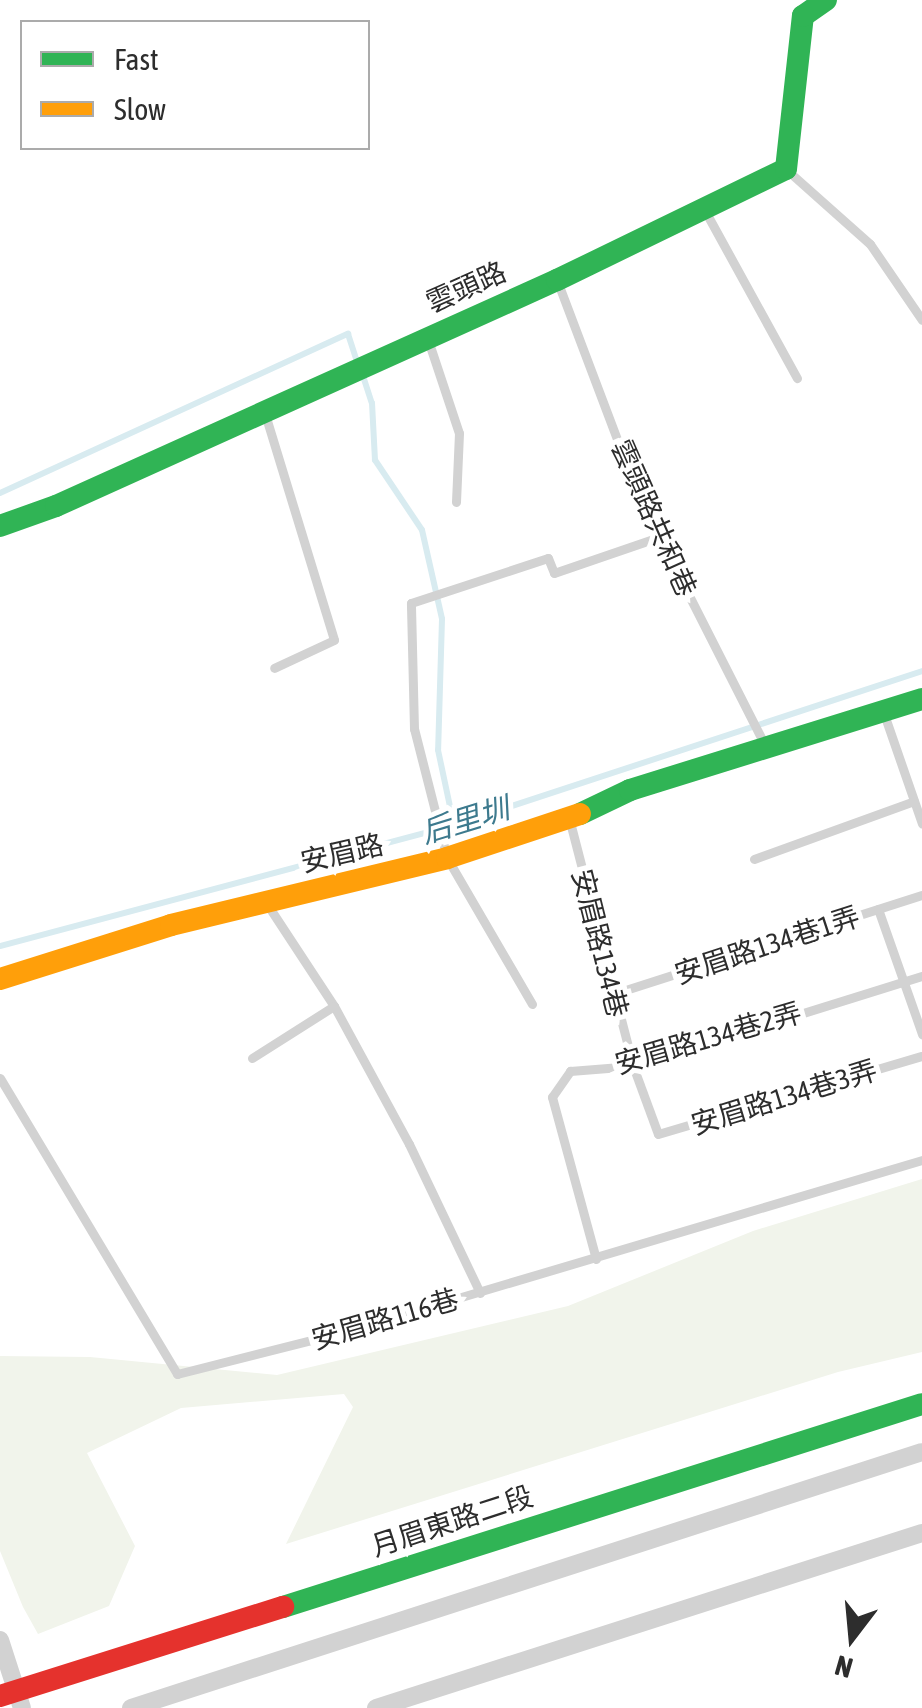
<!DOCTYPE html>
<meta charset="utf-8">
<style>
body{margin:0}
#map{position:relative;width:922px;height:1708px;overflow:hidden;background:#fff;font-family:"Asap Condensed","Noto Sans TC",sans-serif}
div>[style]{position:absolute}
.green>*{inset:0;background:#f1f4eb}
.stream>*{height:6px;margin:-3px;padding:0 3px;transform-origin:3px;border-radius:3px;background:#d8ebf0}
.lane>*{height:9px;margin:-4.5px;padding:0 4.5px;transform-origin:4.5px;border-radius:4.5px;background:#d2d2d2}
.street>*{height:18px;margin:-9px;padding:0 9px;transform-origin:9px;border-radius:9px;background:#d2d2d2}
.fast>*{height:22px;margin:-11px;padding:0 11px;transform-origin:11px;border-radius:11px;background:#30b455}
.slow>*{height:22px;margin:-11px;padding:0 11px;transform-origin:11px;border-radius:11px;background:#ff9f0a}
.jam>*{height:22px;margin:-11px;padding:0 11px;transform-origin:11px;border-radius:11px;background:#e5322d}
span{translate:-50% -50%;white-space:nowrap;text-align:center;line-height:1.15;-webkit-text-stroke:10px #fff;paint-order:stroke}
.street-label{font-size:28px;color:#2d2d2d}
.water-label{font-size:30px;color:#3d7a8e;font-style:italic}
.legend{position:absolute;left:20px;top:20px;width:350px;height:130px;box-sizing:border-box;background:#fff;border:2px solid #ababab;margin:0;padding:12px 18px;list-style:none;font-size:30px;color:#2d2d2d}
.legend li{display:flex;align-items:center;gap:20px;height:50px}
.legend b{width:50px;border:2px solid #ababab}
.north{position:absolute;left:802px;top:1588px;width:100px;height:100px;-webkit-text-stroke:8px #fff;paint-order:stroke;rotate:196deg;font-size:28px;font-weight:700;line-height:40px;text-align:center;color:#2d2d2d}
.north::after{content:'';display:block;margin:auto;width:35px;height:45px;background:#2d2d2d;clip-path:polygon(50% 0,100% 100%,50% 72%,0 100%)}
</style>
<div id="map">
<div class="green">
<i style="clip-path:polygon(922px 1179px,922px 1352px,838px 1372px,286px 1544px,353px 1407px,344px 1394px,181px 1408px,87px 1453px,135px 1546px,109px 1606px,38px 1634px,23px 1607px,0 1551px,0 1356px,90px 1357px,277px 1375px,568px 1306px,753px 1231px)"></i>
</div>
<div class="stream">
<i style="left:363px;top:376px;width:28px;rotate:72deg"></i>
<i style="left:372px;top:403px;width:57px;rotate:87deg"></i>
<i style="left:375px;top:460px;width:84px;rotate:56.1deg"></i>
<i style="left:422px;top:530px;width:91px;rotate:77.3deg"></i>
<i style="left:442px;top:619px;width:131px;rotate:91.7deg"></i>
<i style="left:438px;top:750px;width:77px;rotate:78deg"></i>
<i style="left:0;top:493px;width:383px;rotate:-24.6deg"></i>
<i style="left:348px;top:334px;width:32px;rotate:72deg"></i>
<i style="left:0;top:946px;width:470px;rotate:-14.9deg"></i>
<i style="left:454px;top:825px;width:493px;rotate:-18.2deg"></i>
</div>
<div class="lane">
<i style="left:788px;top:171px;width:110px;rotate:41.7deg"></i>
<i style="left:870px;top:244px;width:92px;rotate:55.6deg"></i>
<i style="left:704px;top:209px;width:193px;rotate:61.2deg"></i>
<i style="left:558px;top:283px;width:229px;rotate:69.3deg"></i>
<i style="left:639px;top:497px;width:276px;rotate:63.1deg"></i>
<i style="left:428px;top:340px;width:98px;rotate:71.6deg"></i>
<i style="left:459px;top:433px;width:69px;rotate:92.5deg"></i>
<i style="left:265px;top:414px;width:236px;rotate:73deg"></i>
<i style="left:334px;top:640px;width:66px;rotate:155deg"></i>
<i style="left:884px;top:714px;width:116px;rotate:70.9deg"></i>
<i style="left:570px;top:822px;width:252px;rotate:75.5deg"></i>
<i style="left:633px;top:1066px;width:72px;rotate:69.8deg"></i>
<i style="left:658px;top:1134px;width:275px;rotate:-16.5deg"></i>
<i style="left:754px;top:859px;width:170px;rotate:-19.9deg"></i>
<i style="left:267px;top:904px;width:122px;rotate:56.7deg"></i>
<i style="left:334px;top:1006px;width:157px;rotate:61.5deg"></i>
<i style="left:409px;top:1144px;width:165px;rotate:64.5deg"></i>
<i style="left:878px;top:909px;width:133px;rotate:70.6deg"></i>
<i style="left:613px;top:994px;width:324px;rotate:-17.8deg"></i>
<i style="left:532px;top:1004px;width:169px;rotate:-120.2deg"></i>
<i style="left:447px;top:858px;width:133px;rotate:-104.3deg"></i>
<i style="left:414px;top:729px;width:126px;rotate:-91.4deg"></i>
<i style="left:411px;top:603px;width:144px;rotate:-18.2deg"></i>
<i style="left:548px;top:558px;width:16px;rotate:68deg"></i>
<i style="left:554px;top:573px;width:111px;rotate:-18.9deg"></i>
<i style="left:252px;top:1058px;width:97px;rotate:-32.4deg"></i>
<i style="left:0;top:1078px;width:345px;rotate:59.1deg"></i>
<i style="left:177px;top:1374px;width:175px;rotate:-14.2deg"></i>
<i style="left:347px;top:1331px;width:600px;rotate:-16.56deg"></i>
<i style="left:596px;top:1259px;width:168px;rotate:-105.2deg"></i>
<i style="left:552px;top:1097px;width:32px;rotate:-55deg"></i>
<i style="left:570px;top:1071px;width:63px;rotate:-4.5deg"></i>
<i style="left:633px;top:1066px;width:303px;rotate:-17.3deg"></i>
</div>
<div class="street">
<i style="left:0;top:1640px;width:71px;rotate:72.1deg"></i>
<i style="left:131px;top:1708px;width:831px;rotate:-17.93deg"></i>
<i style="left:376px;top:1708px;width:573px;rotate:-17.77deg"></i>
</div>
<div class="fast">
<i style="left:0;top:526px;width:59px;rotate:-19.7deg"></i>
<i style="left:56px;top:506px;width:550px;rotate:-24.28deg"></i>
<i style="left:557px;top:280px;width:254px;rotate:-25.9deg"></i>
<i style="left:786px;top:169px;width:154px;rotate:-83.7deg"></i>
<i style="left:803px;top:16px;width:28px;rotate:-35deg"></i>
<i style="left:580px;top:814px;width:55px;rotate:-25.6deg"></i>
<i style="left:630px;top:790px;width:306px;rotate:-17.3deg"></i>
<i style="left:283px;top:1607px;width:670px;rotate:-17.62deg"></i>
</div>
<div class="slow">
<i style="left:0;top:979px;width:179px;rotate:-17.5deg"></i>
<i style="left:171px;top:925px;width:284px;rotate:-13.6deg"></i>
<i style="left:447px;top:858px;width:140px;rotate:-18.3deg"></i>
</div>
<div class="jam">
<i style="left:0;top:1696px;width:297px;rotate:-17.5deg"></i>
</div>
<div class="street-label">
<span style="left:466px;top:287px;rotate:-24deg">雲頭路</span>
<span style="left:654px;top:518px;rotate:66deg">雲頭路共和巷</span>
<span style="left:342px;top:853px;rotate:-13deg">安眉路</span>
<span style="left:600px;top:943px;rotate:76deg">安眉路134巷</span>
<span style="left:767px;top:945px;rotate:-18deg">安眉路134巷1弄</span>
<span style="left:708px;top:1038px;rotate:-16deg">安眉路134巷2弄</span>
<span style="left:784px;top:1097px;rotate:-17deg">安眉路134巷3弄</span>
<span style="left:385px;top:1319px;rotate:-16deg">安眉路116巷</span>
<span style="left:452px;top:1521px;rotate:-18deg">月眉東路二段</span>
</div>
<div class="water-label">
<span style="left:465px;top:820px;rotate:-17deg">后里圳</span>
</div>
<ul class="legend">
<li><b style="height:12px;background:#30b455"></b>Fast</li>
<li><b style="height:12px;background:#ff9f0a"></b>Slow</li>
</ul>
<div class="north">N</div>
</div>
